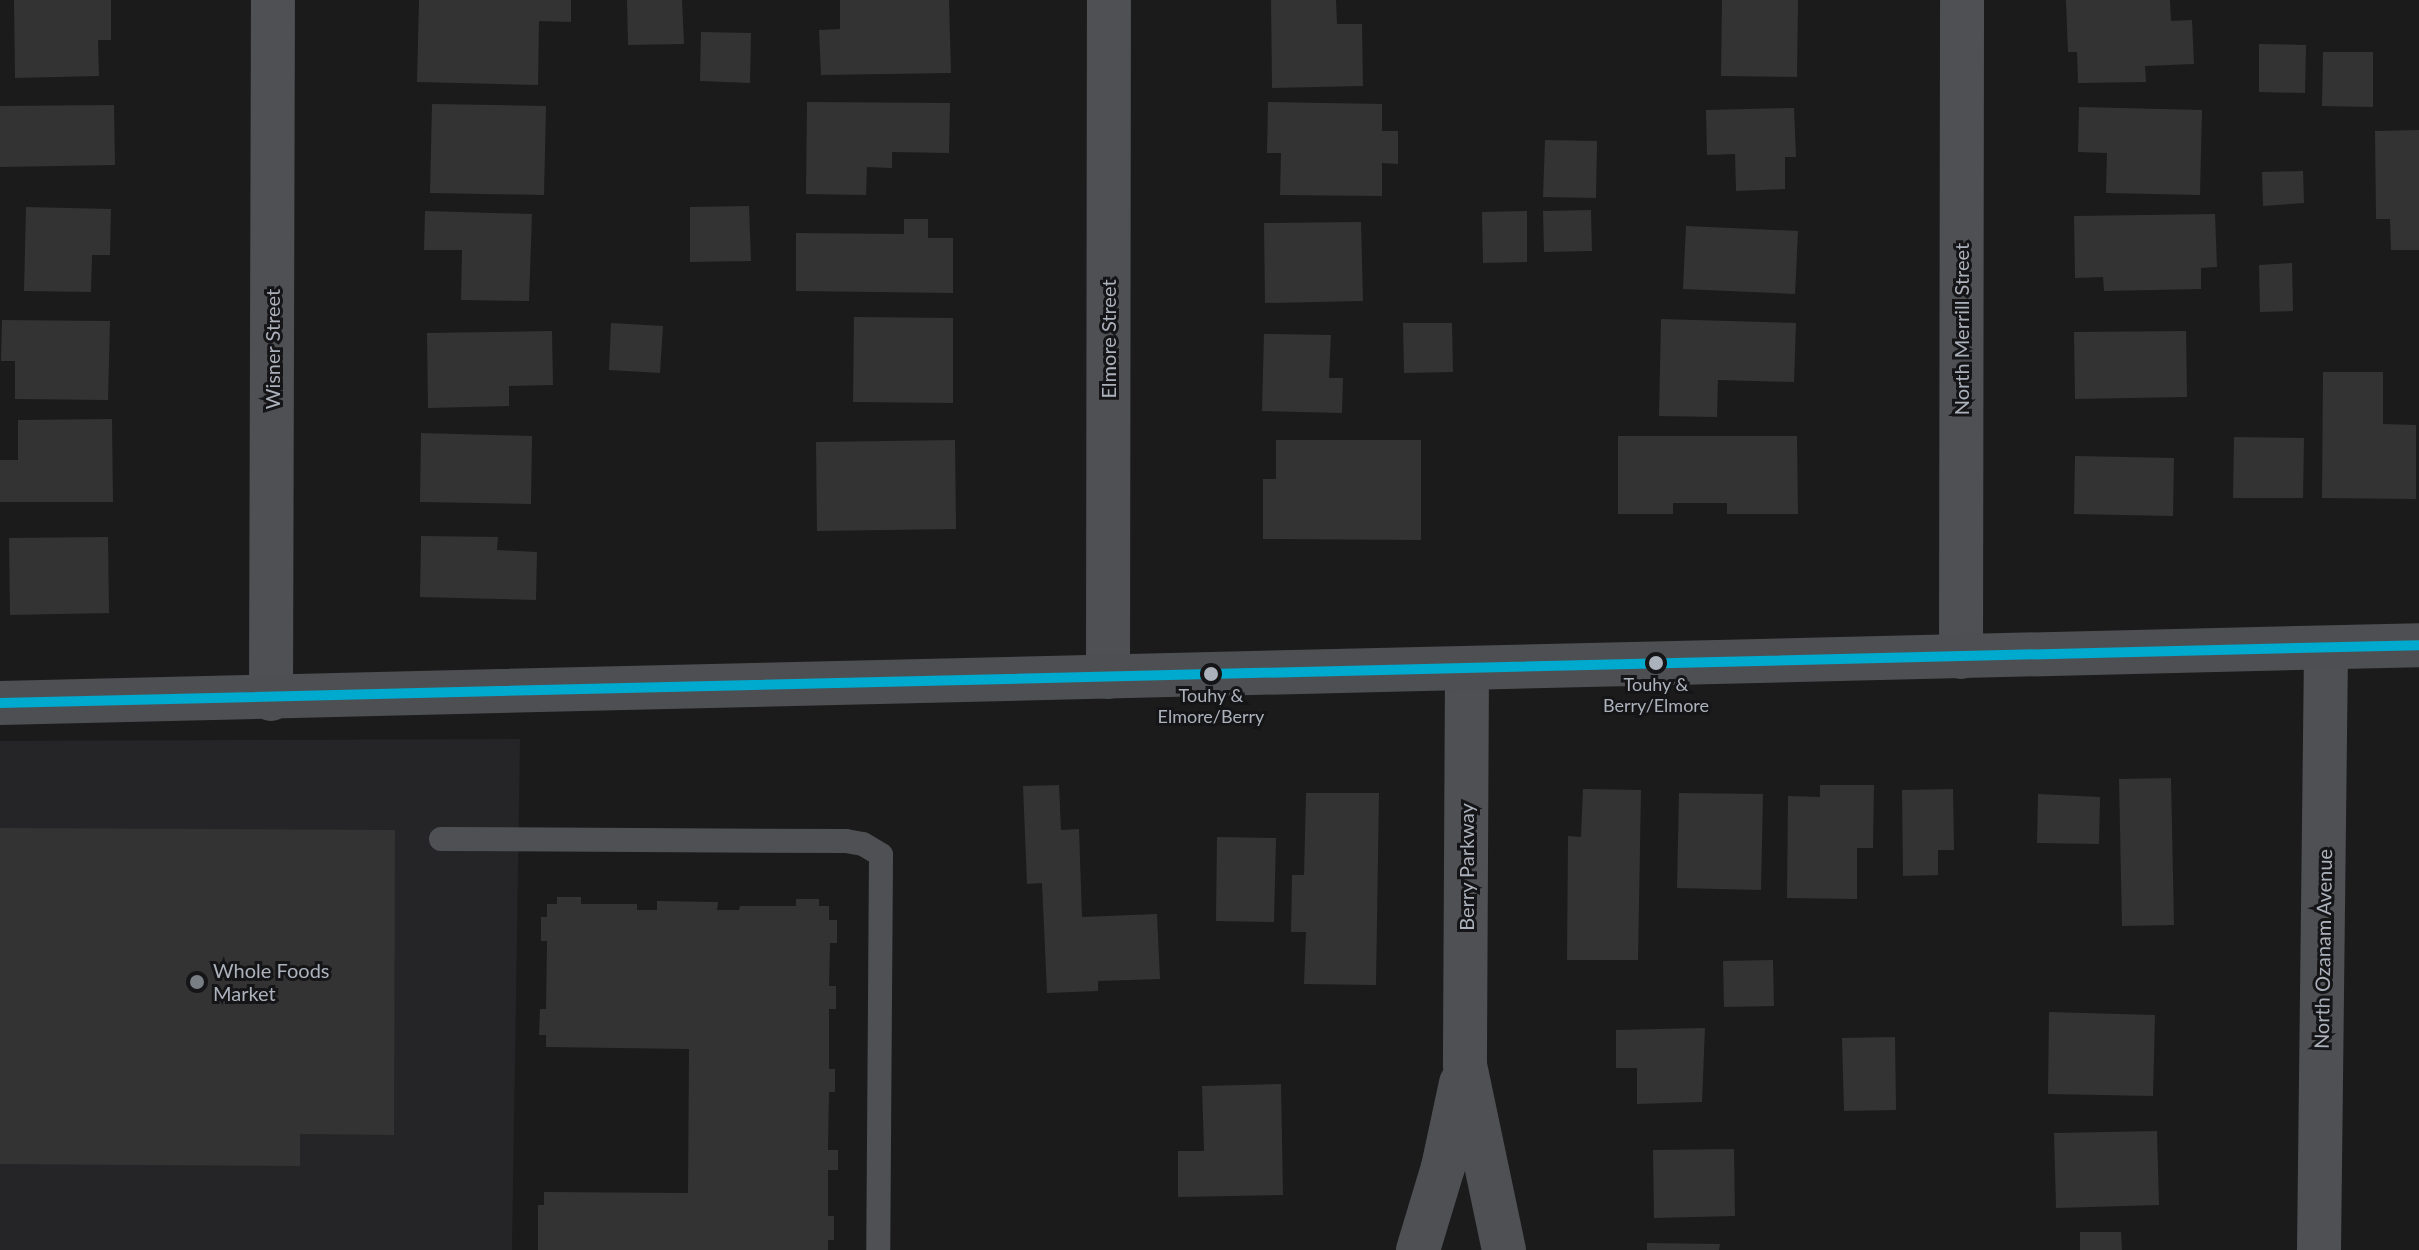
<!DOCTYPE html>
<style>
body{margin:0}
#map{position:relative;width:2419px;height:1250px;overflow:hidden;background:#1b1b1b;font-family:Lato,sans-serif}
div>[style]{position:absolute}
.built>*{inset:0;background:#252527}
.building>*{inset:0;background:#333}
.service>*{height:24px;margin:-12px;padding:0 12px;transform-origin:12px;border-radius:12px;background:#4e5054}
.minor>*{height:44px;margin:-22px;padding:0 22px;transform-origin:22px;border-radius:22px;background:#4e5054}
.secondary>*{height:44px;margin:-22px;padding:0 22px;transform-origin:22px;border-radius:22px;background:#4e4f52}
.bus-1>*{height:10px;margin:-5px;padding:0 5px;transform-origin:5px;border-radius:5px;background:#00a9ce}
.dots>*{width:22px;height:22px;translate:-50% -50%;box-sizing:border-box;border:4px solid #151517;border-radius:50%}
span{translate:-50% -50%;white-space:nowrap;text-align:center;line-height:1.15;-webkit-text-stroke:6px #151517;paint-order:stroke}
.bus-label{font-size:18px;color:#acb2bc}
.street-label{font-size:20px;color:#acb2bc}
.poi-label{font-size:20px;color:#acb2bc}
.left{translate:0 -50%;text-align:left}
</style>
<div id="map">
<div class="built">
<i style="clip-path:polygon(520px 739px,512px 1250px,0 1250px,0 741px)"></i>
</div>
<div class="building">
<i style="clip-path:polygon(14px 0,111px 0,111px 40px,98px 40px,99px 76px,15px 78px)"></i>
<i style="clip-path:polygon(419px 0,571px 0,571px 22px,539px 21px,538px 85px,417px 82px)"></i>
<i style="clip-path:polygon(627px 0,682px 0,684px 44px,628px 45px)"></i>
<i style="clip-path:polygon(840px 0,949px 0,951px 73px,821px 75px,819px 30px,840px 29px)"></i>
<i style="clip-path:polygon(1271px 0,1336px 0,1337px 24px,1362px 24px,1363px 86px,1272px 88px)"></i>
<i style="clip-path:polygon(1722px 0,1798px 0,1797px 77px,1721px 76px)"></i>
<i style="clip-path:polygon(2066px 0,2170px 0,2171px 21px,2192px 20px,2194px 64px,2145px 66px,2146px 82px,2078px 83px,2077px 52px,2068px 52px)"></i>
<i style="clip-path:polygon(701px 32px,751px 33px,750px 83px,700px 81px)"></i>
<i style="clip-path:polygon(2259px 44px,2306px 45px,2305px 93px,2259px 92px)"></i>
<i style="clip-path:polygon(2323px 52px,2373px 52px,2373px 107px,2322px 106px)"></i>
<i style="clip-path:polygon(807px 102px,950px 103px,949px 153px,892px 152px,892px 168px,867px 167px,866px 195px,806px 194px)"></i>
<i style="clip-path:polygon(1268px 102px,1382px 104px,1382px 131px,1398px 131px,1398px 164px,1382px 163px,1382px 196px,1280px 195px,1281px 153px,1267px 153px)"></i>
<i style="clip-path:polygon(432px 104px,546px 106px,544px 195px,430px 193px)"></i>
<i style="clip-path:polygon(114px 105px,115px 165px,0 167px,0 106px)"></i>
<i style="clip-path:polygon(2079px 107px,2202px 110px,2200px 195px,2106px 193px,2107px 153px,2078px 152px)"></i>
<i style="clip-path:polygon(1794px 108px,1796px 157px,1785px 157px,1785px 189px,1736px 191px,1735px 154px,1707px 155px,1706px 110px)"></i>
<i style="clip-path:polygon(2419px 130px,2419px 250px,2391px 250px,2390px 219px,2376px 219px,2375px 131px)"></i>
<i style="clip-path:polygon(1545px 140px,1597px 141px,1596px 198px,1543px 197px)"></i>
<i style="clip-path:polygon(2303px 171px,2304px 203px,2263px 206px,2262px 172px)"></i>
<i style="clip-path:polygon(749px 206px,751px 261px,690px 262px,690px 207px)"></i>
<i style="clip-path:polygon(26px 207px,111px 209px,110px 255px,92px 255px,91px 292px,24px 291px)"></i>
<i style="clip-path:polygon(1591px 210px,1592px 251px,1544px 252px,1543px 211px)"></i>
<i style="clip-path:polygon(425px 211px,532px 214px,529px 301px,461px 300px,462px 250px,424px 250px)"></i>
<i style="clip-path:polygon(1527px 211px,1527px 262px,1483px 263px,1482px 212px)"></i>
<i style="clip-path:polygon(2215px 214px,2217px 267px,2201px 268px,2201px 289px,2104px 291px,2103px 277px,2075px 278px,2074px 216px)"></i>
<i style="clip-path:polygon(904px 219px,928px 219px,928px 238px,953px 238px,953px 293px,796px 291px,796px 233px,904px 234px)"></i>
<i style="clip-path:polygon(1361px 222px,1363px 301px,1265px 303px,1264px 223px)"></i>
<i style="clip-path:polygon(1686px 226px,1798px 231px,1795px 294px,1683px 289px)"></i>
<i style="clip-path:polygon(2292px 263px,2293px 311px,2260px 312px,2259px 265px)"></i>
<i style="clip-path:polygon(854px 317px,953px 318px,953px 403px,853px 402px)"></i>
<i style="clip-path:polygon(1661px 319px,1796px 323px,1794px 382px,1718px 380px,1717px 417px,1659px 416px)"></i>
<i style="clip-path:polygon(2px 320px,110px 321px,108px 400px,15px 399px,15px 361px,1px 361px)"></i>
<i style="clip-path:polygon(611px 323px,663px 326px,660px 373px,609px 370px)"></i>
<i style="clip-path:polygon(1403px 323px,1452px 323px,1453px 372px,1404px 373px)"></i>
<i style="clip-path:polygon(552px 331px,553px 385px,509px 386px,509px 406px,428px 408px,427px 333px)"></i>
<i style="clip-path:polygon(2186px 331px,2187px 397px,2075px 399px,2074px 332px)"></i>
<i style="clip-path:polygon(1264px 334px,1331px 335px,1329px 378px,1343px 378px,1342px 413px,1262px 411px)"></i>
<i style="clip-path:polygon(2323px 372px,2383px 372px,2383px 424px,2416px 425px,2416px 499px,2322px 498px)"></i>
<i style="clip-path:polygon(112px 419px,113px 502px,0 502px,0 460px,18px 460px,18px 420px)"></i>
<i style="clip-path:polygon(421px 433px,532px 436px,531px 504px,420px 502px)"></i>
<i style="clip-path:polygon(1618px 436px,1797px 436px,1798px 514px,1727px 514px,1727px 503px,1673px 503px,1673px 514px,1618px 514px)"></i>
<i style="clip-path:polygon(2234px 437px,2304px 438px,2303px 498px,2233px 498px)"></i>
<i style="clip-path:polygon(955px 440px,956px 529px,817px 531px,816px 442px)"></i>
<i style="clip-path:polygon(1276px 440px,1421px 440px,1421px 540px,1263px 539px,1263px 479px,1276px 479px)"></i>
<i style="clip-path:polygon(2075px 456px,2174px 458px,2173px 516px,2074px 514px)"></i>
<i style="clip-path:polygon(421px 536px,498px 537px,497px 550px,537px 552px,536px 600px,420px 597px)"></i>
<i style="clip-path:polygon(108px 537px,109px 613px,10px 615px,9px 538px)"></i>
<i style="clip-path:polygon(2171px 778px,2174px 925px,2122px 926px,2119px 779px)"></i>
<i style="clip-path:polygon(1059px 785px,1061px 830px,1079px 829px,1082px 917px,1157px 914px,1160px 979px,1098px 981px,1098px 991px,1047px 993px,1042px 883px,1027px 884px,1023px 786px)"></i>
<i style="clip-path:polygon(1820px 785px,1874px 785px,1873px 848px,1857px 848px,1857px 899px,1787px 898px,1788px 796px,1820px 797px)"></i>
<i style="clip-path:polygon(1583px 789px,1641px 790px,1638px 960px,1567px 960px,1568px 836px,1581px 837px)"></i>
<i style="clip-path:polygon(1953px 789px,1954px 850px,1938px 850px,1938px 875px,1903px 876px,1902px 790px)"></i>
<i style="clip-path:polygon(1306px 793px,1379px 793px,1376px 985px,1304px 984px,1306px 932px,1291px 932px,1292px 875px,1304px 875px)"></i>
<i style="clip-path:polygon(1679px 793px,1763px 794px,1761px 890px,1677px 888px)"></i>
<i style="clip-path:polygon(2038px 794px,2100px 797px,2099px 844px,2037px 843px)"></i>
<i style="clip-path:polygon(0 828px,395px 830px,394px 1135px,300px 1134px,300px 1166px,0 1164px)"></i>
<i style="clip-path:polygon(1217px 837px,1276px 838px,1274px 922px,1216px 921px)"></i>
<i style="clip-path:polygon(557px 897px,581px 897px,581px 904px,637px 904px,637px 910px,657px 910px,657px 901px,718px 902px,717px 910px,739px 910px,740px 906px,796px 906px,796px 899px,819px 899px,819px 906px,829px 906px,829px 920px,837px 920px,837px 943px,830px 943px,829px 986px,836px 986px,836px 1009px,829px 1009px,829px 1069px,835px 1069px,835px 1092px,829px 1092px,828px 1150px,838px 1150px,838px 1170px,828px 1170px,828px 1216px,834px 1216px,834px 1240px,828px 1240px,828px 1250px,538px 1250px,538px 1205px,544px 1205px,544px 1192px,688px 1193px,689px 1049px,546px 1047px,546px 1035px,539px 1035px,540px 1009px,546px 1009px,547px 941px,541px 941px,541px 917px,547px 917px,547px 904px,557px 904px)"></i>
<i style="clip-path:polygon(1773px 960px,1774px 1006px,1724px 1007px,1723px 961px)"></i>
<i style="clip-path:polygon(2049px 1012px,2155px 1015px,2153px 1096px,2048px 1094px)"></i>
<i style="clip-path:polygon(1705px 1028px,1702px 1102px,1637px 1104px,1637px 1068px,1616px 1068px,1616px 1030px)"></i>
<i style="clip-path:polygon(1895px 1037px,1896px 1110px,1844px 1111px,1842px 1038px)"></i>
<i style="clip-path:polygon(1281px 1084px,1283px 1195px,1178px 1197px,1178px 1151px,1204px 1151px,1202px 1086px)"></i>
<i style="clip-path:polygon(2157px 1131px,2159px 1205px,2056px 1208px,2054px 1133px)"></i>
<i style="clip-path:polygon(1734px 1149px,1735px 1216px,1654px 1218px,1653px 1150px)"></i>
<i style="clip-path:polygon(2080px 1232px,2121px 1232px,2122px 1250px,2080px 1250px)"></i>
<i style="clip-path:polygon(1647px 1243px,1720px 1244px,1719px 1250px,1647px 1250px)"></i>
</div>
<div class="service">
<i style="left:441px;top:839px;width:405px;rotate:0.3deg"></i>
<i style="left:846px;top:841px;width:17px;rotate:10deg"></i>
<i style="left:863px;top:844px;width:21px;rotate:31deg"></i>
<i style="left:881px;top:855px;width:395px;rotate:90.4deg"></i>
</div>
<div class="minor">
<i style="left:1961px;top:657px;width:657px;rotate:-89.91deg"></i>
<i style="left:1467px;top:669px;width:396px;rotate:90.3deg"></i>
<i style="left:1465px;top:1065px;width:189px;rotate:78.1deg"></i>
<i style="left:1108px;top:677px;width:677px;rotate:-89.92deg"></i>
<i style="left:271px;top:699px;width:699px;rotate:-89.84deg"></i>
<i style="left:1418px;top:1250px;width:87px;rotate:-73.2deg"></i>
<i style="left:1443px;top:1167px;width:86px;rotate:-77.9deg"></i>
<i style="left:2319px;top:1250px;width:602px;rotate:-89.33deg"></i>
</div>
<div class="secondary">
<i style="left:0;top:703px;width:2420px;rotate:-1.37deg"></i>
</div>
<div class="bus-1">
<i style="left:0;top:703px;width:2420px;rotate:-1.37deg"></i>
</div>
<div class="dots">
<i style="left:1656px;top:663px;background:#acb2bc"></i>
<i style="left:1211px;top:674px;background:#acb2bc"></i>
<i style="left:197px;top:982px;background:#797d84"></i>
</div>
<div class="bus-label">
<span style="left:1656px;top:695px">Touhy &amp;<br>Berry/Elmore</span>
<span style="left:1211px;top:706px">Touhy &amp;<br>Elmore/Berry</span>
</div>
<div class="street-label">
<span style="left:1961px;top:329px;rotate:-90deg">North Merrill Street</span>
<span style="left:1108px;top:339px;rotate:-90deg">Elmore Street</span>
<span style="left:272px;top:349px;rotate:-90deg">Wisner Street</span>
<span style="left:1466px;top:867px;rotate:-90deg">Berry Parkway</span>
<span style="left:2323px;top:949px;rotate:-89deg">North Ozanam Avenue</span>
</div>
<div class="poi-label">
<span class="left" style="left:213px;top:982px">Whole Foods<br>Market</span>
</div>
</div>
